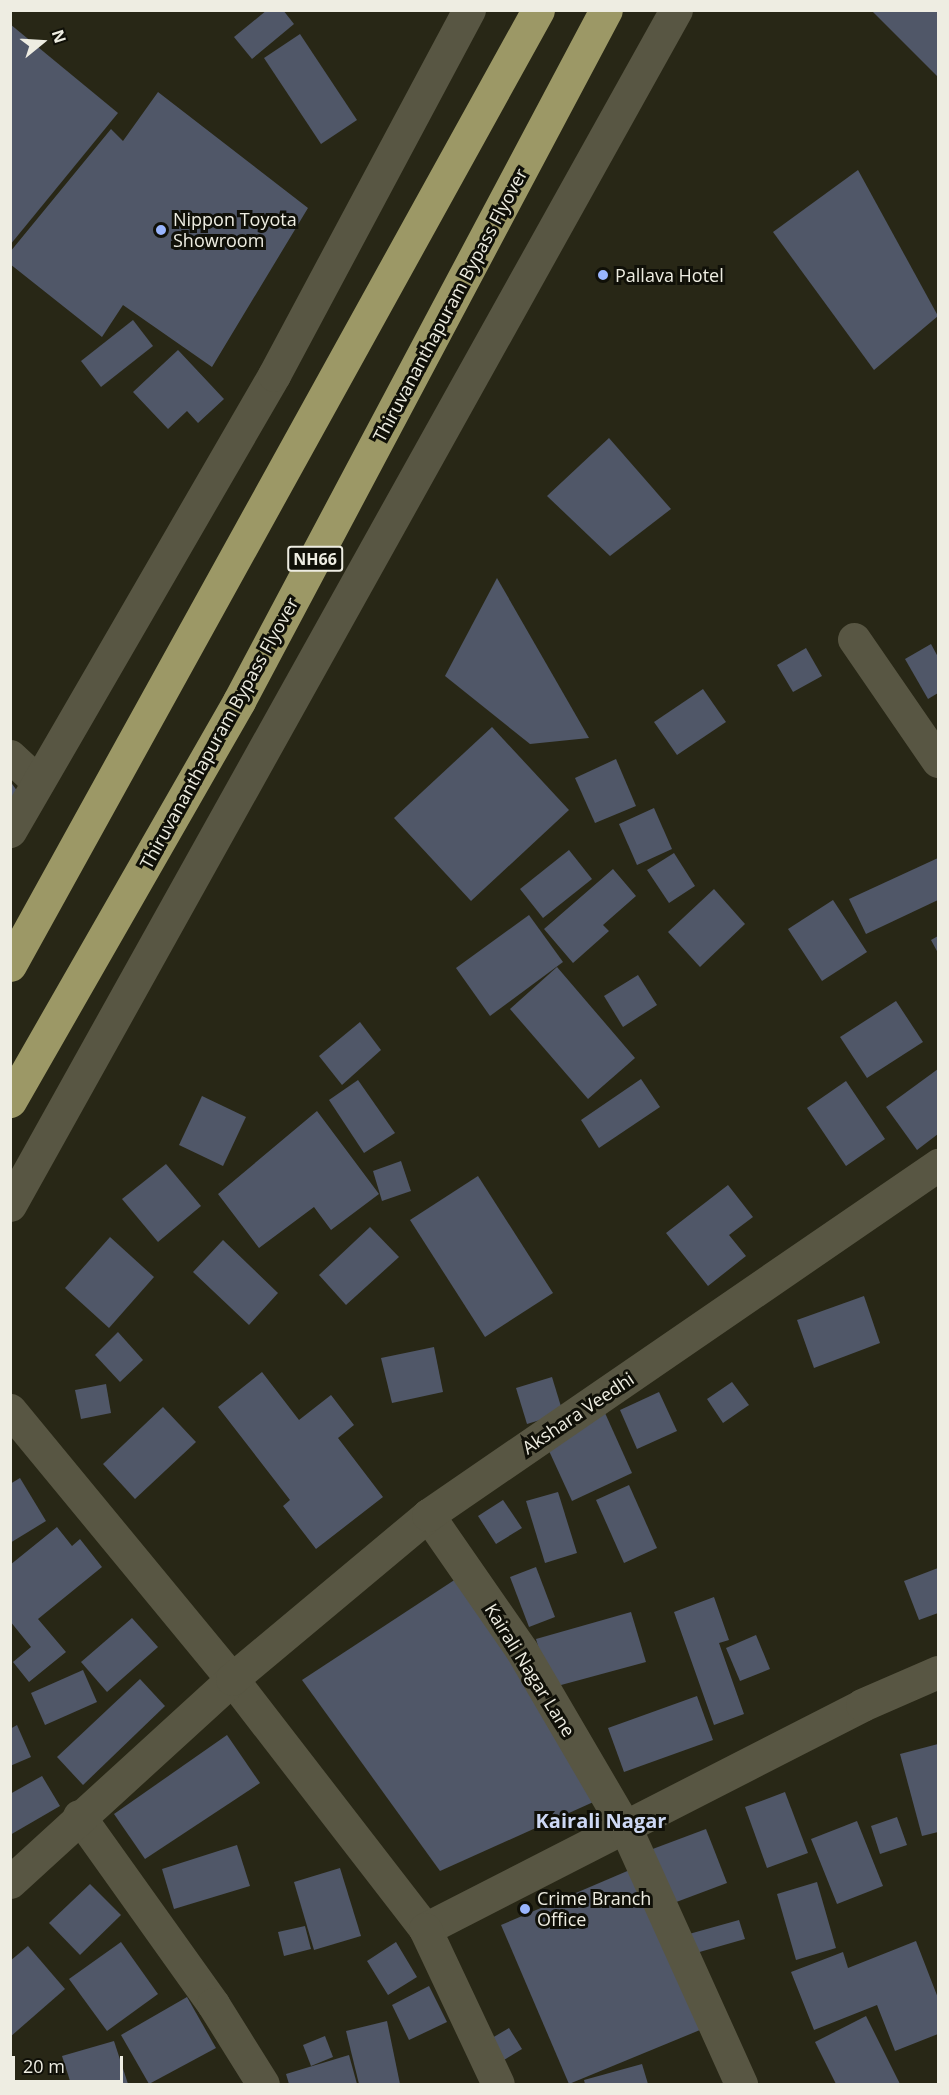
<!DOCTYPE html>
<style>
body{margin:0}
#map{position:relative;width:949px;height:2095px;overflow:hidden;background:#282716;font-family:"Open Sans",sans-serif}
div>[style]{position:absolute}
.building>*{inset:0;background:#505768}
.minor>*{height:33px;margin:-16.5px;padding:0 16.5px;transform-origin:16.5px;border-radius:16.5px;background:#585643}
.highway>*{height:33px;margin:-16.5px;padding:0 16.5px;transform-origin:16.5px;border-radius:16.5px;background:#9c9866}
.dots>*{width:16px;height:16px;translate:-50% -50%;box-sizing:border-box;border:3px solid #101008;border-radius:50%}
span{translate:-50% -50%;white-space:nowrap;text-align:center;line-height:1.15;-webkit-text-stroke:6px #101008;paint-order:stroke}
.shield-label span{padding:2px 4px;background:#101008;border:2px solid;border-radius:4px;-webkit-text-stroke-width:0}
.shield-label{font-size:16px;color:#eeede2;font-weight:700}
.poi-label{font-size:18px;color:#eeede2}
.left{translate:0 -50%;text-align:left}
.street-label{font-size:18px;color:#eeede2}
.neighbourhood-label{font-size:20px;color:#cdd8f4;font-weight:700}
.frame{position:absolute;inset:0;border:12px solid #eeede2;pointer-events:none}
.north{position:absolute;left:12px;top:12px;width:60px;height:60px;-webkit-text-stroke:4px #101008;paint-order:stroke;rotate:72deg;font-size:16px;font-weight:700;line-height:24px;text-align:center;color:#eeede2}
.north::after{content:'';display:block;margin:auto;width:21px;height:27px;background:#eeede2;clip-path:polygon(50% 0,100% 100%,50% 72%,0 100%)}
.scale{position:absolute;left:12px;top:2056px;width:111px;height:27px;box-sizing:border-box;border:3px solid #eeede2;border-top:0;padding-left:8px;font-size:18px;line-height:21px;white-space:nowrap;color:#eeede2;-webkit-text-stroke:4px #101008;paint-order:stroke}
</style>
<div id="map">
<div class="building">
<i style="clip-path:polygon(267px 10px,283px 10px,294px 24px,252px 59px,234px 37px)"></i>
<i style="clip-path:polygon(871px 10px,938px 10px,938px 77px)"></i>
<i style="clip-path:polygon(10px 24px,118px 113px,10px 245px)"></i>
<i style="clip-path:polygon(300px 34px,357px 120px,321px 144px,264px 58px)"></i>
<i style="clip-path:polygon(158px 92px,308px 208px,212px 367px,123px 305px,102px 337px,10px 264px,10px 252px,111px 129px,123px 141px)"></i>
<i style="clip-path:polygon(858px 170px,938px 316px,874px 370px,773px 232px)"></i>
<i style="clip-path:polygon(133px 320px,153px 346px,101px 387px,81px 361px)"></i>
<i style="clip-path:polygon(178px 350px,224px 399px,198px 423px,187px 411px,168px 429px,133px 392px)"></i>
<i style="clip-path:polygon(609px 438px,671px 509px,610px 556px,547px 496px)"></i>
<i style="clip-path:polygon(497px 578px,589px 738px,530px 744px,445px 676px)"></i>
<i style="clip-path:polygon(931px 644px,938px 657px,938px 693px,928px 699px,905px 659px)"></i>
<i style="clip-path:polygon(806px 648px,822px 676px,793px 692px,777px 665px)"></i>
<i style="clip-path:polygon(703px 689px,726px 722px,677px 755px,654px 722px)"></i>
<i style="clip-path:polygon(492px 727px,569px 810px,471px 901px,394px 818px)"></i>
<i style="clip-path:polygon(616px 759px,636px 806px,595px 823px,575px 778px)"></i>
<i style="clip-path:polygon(10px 781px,20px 795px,10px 802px)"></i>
<i style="clip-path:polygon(654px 808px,672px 849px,637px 865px,619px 824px)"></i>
<i style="clip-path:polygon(569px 850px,592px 879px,543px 918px,520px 889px)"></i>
<i style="clip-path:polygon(674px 853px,695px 886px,669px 903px,647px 870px)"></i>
<i style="clip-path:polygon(938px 858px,938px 900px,866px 934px,849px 899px)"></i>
<i style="clip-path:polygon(613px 869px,636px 896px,603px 925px,609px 931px,573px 963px,544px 929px)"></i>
<i style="clip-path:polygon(714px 889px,745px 924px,700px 967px,668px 932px)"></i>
<i style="clip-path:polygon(833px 900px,867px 952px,822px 981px,788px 929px)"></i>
<i style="clip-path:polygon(529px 915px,563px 962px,490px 1016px,456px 968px)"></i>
<i style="clip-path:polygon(938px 936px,938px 953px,931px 940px)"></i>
<i style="clip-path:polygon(557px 967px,635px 1058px,588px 1099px,510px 1009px)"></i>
<i style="clip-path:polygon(638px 975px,657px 1005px,623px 1027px,604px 996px)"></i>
<i style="clip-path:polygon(896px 1001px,923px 1042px,867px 1078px,840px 1037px)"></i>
<i style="clip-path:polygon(360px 1022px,381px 1050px,342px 1085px,319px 1056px)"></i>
<i style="clip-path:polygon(938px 1069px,938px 1134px,917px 1150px,886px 1107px)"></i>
<i style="clip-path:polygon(641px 1079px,660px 1107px,599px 1148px,581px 1120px)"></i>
<i style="clip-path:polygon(358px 1080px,395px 1133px,364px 1153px,329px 1100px)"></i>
<i style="clip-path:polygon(846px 1081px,885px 1139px,846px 1166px,807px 1108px)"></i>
<i style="clip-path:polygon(202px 1096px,246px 1117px,223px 1166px,179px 1145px)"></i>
<i style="clip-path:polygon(317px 1111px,379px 1194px,331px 1230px,314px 1207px,259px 1248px,218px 1194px)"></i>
<i style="clip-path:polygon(401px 1161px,411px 1191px,382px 1201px,373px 1171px)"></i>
<i style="clip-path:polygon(166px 1164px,201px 1206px,158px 1242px,122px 1199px)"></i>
<i style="clip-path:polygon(478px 1176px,553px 1293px,485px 1337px,410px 1220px)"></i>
<i style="clip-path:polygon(728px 1185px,753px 1217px,729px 1235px,746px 1256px,708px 1286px,666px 1233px)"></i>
<i style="clip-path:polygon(370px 1227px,399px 1257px,346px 1305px,319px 1275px)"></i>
<i style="clip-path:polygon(110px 1237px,154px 1277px,109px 1328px,65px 1288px)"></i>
<i style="clip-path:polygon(223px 1240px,278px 1293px,249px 1325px,193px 1272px)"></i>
<i style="clip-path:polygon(864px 1296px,880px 1343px,814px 1368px,797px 1320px)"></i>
<i style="clip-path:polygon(118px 1332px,143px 1360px,120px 1382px,95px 1355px)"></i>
<i style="clip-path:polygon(434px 1347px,443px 1392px,392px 1403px,381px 1358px)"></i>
<i style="clip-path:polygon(262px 1372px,299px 1420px,331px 1395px,354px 1425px,338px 1438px,383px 1497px,316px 1549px,283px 1506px,290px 1500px,218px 1407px)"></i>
<i style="clip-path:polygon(552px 1377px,563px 1413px,527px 1424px,516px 1388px)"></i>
<i style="clip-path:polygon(732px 1382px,749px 1405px,723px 1423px,707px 1399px)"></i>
<i style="clip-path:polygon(106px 1384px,111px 1413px,81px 1419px,75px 1390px)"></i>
<i style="clip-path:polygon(659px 1392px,677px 1431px,637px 1449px,620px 1410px)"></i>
<i style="clip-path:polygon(163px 1407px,196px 1442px,135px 1499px,103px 1464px)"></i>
<i style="clip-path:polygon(605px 1413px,632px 1473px,572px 1501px,544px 1440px)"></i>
<i style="clip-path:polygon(20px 1478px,46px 1521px,10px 1543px,10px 1484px)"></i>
<i style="clip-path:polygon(629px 1485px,657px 1548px,624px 1563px,596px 1500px)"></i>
<i style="clip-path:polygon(558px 1492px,577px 1553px,545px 1563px,526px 1501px)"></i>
<i style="clip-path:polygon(503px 1500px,522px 1528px,496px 1544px,478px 1516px)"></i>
<i style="clip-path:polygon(57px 1527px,72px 1546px,80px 1539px,102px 1567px,38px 1619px,66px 1652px,29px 1682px,13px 1662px,31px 1647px,10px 1621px,10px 1565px)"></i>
<i style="clip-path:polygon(536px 1567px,555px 1617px,529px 1627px,510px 1577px)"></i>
<i style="clip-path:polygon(938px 1568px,938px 1613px,919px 1620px,904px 1581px)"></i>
<i style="clip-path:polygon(462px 1575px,600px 1799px,440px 1871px,302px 1680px)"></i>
<i style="clip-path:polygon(714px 1597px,729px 1640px,719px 1643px,744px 1714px,714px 1725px,674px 1612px)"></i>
<i style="clip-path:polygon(631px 1612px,646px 1662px,550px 1688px,536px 1639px)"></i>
<i style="clip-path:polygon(132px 1618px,158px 1647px,107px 1692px,81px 1662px)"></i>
<i style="clip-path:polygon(756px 1635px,770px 1669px,740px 1681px,726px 1648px)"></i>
<i style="clip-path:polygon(83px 1670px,97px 1702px,45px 1725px,31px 1693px)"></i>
<i style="clip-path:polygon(140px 1679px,165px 1706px,83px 1785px,57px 1757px)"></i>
<i style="clip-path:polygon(697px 1696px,713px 1740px,624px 1772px,608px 1728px)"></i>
<i style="clip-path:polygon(17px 1725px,31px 1757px,10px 1766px,10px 1729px)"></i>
<i style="clip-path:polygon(227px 1735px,260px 1783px,145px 1859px,114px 1814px)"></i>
<i style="clip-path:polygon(938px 1744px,938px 1832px,922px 1836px,900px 1754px)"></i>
<i style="clip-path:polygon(42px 1776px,60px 1806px,10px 1835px,10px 1794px)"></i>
<i style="clip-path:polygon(785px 1792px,808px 1853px,767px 1868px,745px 1807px)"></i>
<i style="clip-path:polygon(897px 1817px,907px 1845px,880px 1854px,871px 1826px)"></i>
<i style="clip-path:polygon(857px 1821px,883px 1886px,837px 1904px,811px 1839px)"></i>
<i style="clip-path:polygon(706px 1829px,727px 1883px,671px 1904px,650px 1850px)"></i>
<i style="clip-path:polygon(237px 1845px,250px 1886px,174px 1909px,162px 1869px)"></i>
<i style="clip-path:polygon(340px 1868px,361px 1936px,314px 1950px,294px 1882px)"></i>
<i style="clip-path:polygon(632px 1869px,700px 2030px,569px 2084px,501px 1925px)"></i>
<i style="clip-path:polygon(817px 1882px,836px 1948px,796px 1960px,777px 1894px)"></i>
<i style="clip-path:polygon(90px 1884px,121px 1915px,80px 1955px,49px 1923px)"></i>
<i style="clip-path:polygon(739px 1920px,745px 1939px,696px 1953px,689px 1934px)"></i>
<i style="clip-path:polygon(305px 1926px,311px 1949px,284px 1956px,278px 1932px)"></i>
<i style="clip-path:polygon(916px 1941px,938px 1998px,938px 2034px,895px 2051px,877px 2005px,814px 2030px,791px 1972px,843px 1952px,848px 1968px)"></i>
<i style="clip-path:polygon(121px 1942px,158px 1994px,107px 2031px,69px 1979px)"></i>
<i style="clip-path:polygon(396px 1942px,417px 1977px,388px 1995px,367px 1961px)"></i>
<i style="clip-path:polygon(28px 1946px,65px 1989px,10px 2037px,10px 1961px)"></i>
<i style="clip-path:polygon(429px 1986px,447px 2022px,409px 2040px,392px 2005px)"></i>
<i style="clip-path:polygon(187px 1997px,216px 2048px,149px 2084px,121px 2035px)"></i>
<i style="clip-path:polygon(866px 2016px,900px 2084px,836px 2084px,815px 2042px)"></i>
<i style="clip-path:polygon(387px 2021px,400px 2084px,359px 2084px,346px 2031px)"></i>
<i style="clip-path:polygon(509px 2028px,522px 2049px,504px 2060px,492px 2038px)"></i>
<i style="clip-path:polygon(325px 2036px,333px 2057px,311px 2066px,303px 2045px)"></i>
<i style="clip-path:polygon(114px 2041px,128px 2084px,71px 2084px,62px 2056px)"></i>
<i style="clip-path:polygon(349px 2055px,357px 2084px,289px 2084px,286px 2074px)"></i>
<i style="clip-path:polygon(642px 2064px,648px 2084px,585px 2084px,584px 2080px)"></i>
</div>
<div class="minor">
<i style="left:854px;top:639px;width:148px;rotate:55.5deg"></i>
<i style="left:10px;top:756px;width:38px;rotate:43deg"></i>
<i style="left:10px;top:831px;width:527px;rotate:-59.93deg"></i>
<i style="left:274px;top:375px;width:414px;rotate:-61.9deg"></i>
<i style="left:10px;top:1205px;width:1368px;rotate:-60.87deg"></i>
<i style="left:10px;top:1410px;width:349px;rotate:50.5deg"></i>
<i style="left:232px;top:1679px;width:316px;rotate:52.3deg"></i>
<i style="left:425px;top:1929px;width:491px;rotate:-27.1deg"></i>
<i style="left:862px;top:1705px;width:83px;rotate:-23.5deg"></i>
<i style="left:428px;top:1515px;width:165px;rotate:55.3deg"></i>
<i style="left:522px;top:1651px;width:206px;rotate:59.7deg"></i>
<i style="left:626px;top:1829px;width:280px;rotate:65.7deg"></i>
<i style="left:79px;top:1816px;width:231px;rotate:54.5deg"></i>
<i style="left:213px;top:2004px;width:94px;rotate:58deg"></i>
<i style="left:10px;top:1882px;width:301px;rotate:-42.4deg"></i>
<i style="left:232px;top:1679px;width:256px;rotate:-39.9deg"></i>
<i style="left:428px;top:1515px;width:619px;rotate:-34.46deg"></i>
<i style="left:425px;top:1929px;width:171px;rotate:64.8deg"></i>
</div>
<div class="highway">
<i style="left:10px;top:965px;width:1091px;rotate:-61.06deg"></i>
<i style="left:10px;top:1101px;width:461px;rotate:-60.2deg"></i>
<i style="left:239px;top:701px;width:782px;rotate:-62.03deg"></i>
</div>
<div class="dots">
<i style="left:161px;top:230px;background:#99b5fd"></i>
<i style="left:603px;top:275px;background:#99b5fd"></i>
<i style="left:525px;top:1909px;background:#99b5fd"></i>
</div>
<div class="shield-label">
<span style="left:315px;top:559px">NH66</span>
</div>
<div class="poi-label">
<span class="left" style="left:173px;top:230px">Nippon Toyota<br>Showroom</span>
<span class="left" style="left:615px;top:275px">Pallava Hotel</span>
<span class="left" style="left:537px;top:1909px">Crime Branch<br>Office</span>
</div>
<div class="street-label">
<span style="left:450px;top:305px;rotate:-62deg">Thiruvananthapuram Bypass Flyover</span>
<span style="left:219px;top:733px;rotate:-61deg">Thiruvananthapuram Bypass Flyover</span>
<span style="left:578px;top:1413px;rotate:-34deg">Akshara Veedhi</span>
<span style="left:530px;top:1670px;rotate:58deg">Kairali Nagar Lane</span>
</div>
<div class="neighbourhood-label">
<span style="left:601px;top:1820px">Kairali Nagar</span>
</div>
<div class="frame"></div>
<div class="north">N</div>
<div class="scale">20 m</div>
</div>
